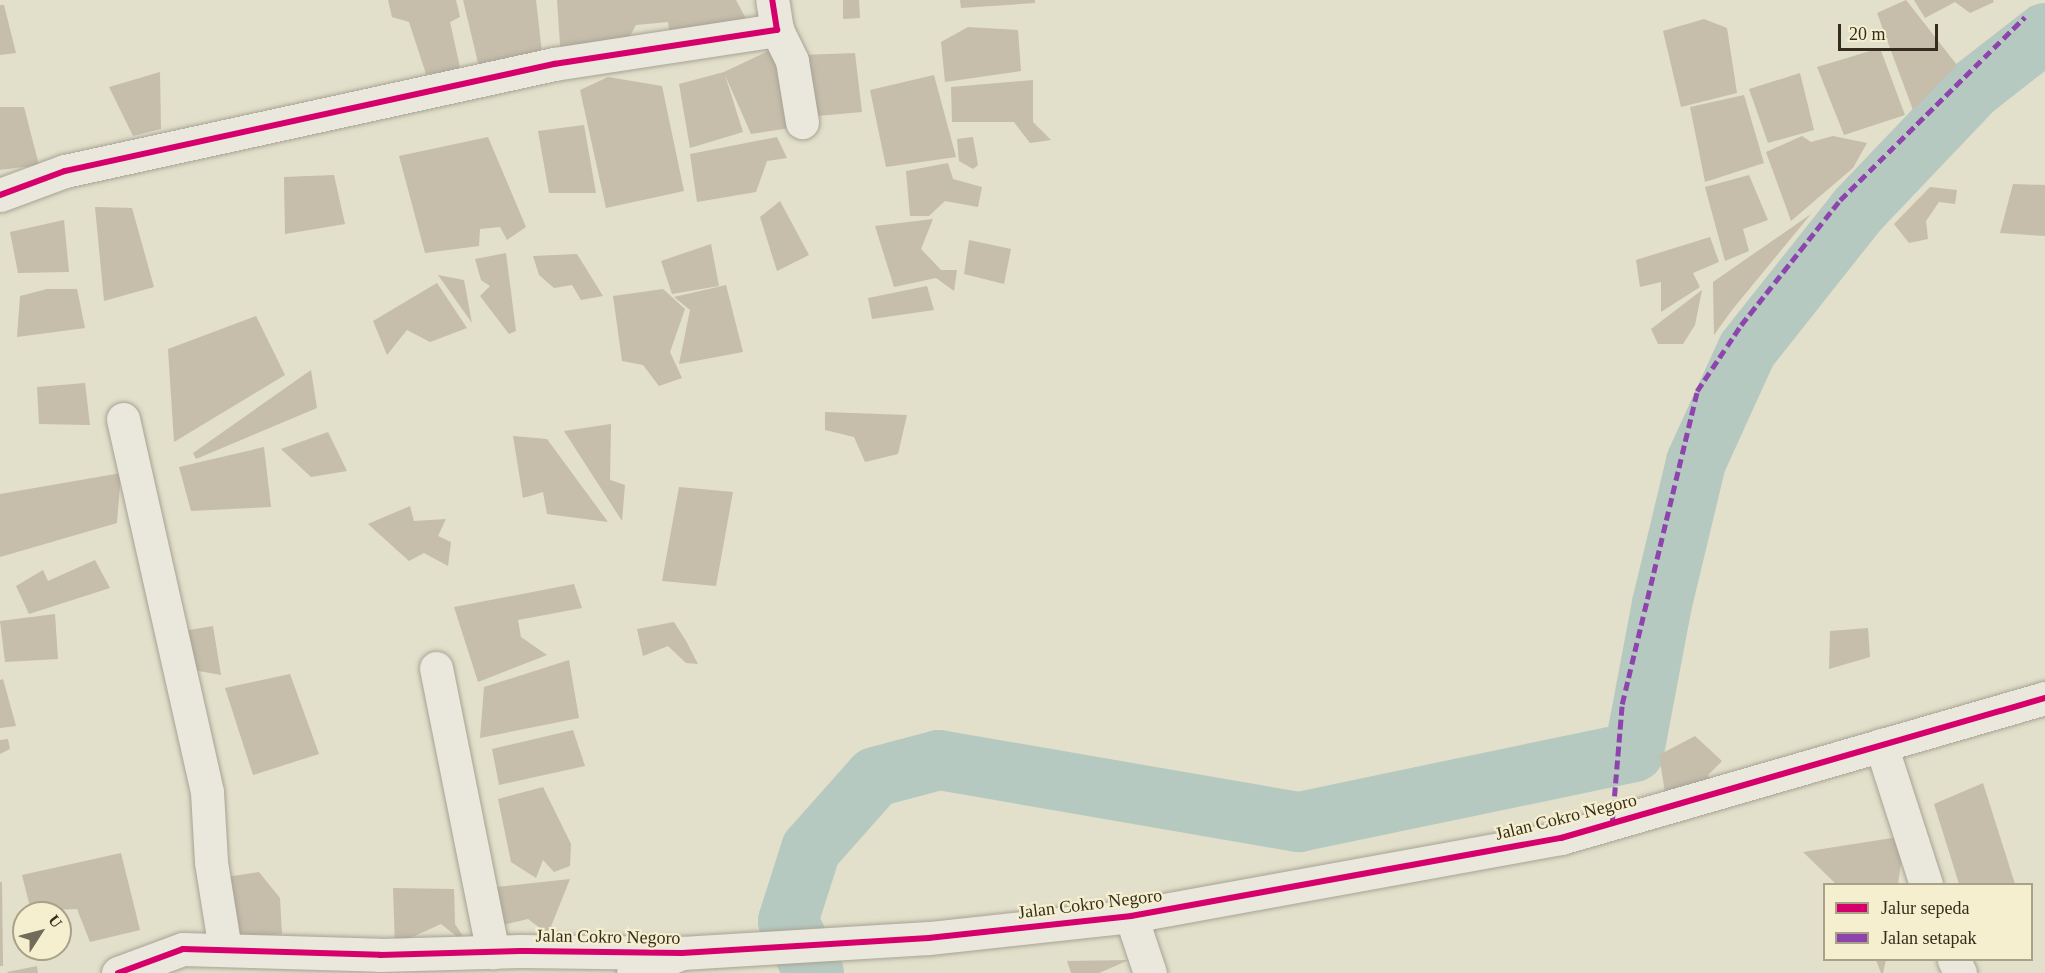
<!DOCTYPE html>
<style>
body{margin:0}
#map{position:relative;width:2045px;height:973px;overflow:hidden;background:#e2dfca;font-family:"Times New Roman",serif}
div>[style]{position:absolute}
.river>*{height:60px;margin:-30px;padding:0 30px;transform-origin:30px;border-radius:30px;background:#b6c9c0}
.building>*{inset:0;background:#c6bdab}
.roads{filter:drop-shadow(0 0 2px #a7a394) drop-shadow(0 0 2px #a7a394)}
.minor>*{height:33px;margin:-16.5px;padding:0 16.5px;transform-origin:16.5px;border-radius:16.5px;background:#eae8dc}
.tertiary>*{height:33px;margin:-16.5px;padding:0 16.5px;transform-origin:16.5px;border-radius:16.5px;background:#eae8dc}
.quiet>*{height:4.5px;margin-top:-2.25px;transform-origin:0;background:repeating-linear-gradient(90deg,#8e44ad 0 9px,transparent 0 13.5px)}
.cycleway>*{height:6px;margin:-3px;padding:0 3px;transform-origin:3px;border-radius:3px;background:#d6006c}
span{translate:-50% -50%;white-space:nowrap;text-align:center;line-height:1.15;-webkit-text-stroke:4.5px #f5efd0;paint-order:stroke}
.street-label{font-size:18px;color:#362c1d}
.legend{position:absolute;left:1823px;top:883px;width:210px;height:78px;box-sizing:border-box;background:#f5efd0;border:2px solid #a9a188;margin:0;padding:8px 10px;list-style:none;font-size:18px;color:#362c1d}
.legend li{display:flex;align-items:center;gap:12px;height:30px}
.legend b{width:30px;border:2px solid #a9a188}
.north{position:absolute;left:12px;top:901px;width:60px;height:60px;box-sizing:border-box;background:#f5efd0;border:2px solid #a9a188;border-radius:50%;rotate:54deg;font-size:16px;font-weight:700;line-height:24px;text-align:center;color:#362c1d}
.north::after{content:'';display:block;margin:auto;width:21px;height:27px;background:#726b5a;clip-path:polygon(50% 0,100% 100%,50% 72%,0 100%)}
.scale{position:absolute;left:1838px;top:24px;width:100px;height:27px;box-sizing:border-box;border:3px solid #362c1d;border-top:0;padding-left:8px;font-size:18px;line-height:21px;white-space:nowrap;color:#362c1d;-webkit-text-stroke:4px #f5efd0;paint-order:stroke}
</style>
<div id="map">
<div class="river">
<i style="left:814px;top:973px;width:58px;rotate:-116.6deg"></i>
<i style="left:788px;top:921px;width:76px;rotate:-72.3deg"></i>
<i style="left:811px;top:849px;width:96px;rotate:-48.4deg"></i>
<i style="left:875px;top:777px;width:66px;rotate:-14.9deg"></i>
<i style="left:939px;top:760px;width:365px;rotate:9.8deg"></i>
<i style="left:1299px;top:822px;width:342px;rotate:-11.8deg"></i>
<i style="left:1634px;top:752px;width:151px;rotate:-79.3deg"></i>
<i style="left:1662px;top:604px;width:146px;rotate:-76.5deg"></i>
<i style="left:1696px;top:462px;width:123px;rotate:-65.5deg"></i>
<i style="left:1747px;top:350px;width:177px;rotate:-51.6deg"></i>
<i style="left:1857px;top:211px;width:168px;rotate:-46.4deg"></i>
<i style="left:1973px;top:89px;width:91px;rotate:-37.9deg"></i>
</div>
<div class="building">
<i style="clip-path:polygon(388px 0,456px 0,460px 17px,450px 22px,461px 72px,426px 74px,409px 22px,392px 17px)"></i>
<i style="clip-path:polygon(463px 0,536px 0,543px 62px,479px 67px)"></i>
<i style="clip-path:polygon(557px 0,736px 0,752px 30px,671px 43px,668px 22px,636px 25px,622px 50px,561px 60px)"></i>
<i style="clip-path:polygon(843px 0,859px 0,860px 18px,843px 19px)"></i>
<i style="clip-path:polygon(960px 0,1035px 0,1035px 3px,961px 8px)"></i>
<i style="clip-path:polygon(1906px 0,1957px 65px,1913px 110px,1877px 13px)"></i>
<i style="clip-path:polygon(1914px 0,1993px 0,1994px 2px,1970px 13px,1955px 2px,1925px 18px)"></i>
<i style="clip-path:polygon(0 5px,4px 5px,16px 53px,0 55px)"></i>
<i style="clip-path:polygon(1704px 19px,1727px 28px,1737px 93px,1681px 107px,1663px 31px)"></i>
<i style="clip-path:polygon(968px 27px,1018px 30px,1021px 71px,945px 82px,941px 42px)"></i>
<i style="clip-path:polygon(781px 45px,797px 127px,751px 134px,725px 75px,743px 132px,690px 148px,679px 84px,724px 72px)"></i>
<i style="clip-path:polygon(1880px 48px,1905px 115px,1844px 135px,1817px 67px)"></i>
<i style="clip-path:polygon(855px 53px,862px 112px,806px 117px,802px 55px)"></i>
<i style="clip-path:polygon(160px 72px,161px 129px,133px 136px,109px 87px)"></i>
<i style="clip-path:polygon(1800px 73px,1814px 130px,1768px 143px,1749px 89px)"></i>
<i style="clip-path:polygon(934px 75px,956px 157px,886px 167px,870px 90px)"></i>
<i style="clip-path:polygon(608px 77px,662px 86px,684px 191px,606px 208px,580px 90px)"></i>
<i style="clip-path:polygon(1033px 80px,1033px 122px,1051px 140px,1030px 143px,1014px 122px,952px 122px,951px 87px)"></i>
<i style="clip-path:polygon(1744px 95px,1764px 163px,1705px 182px,1690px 107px)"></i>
<i style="clip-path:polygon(0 107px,24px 107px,39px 165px,0 170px)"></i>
<i style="clip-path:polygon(584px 125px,596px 193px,549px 193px,538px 131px)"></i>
<i style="clip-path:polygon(1802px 136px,1811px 142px,1833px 136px,1867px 143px,1853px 168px,1791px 221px,1766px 152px)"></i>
<i style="clip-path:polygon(488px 137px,526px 227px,507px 240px,500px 227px,480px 229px,479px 246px,425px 253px,399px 156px)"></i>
<i style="clip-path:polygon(777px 137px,787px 158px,767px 161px,756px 192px,697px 202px,690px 154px)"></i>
<i style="clip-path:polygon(973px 137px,978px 165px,973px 169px,959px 161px,957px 139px)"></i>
<i style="clip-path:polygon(948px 163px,953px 179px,982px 187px,978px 207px,945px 201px,929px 216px,910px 216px,906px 171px)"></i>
<i style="clip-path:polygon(334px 175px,345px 224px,285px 234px,284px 177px)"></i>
<i style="clip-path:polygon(1749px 175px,1768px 220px,1743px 229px,1749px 251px,1725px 261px,1705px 187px)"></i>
<i style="clip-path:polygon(2013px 184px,2045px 185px,2045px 236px,2000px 233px)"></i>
<i style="clip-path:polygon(1930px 187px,1957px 190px,1955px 204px,1939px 202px,1926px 221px,1928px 239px,1909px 243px,1894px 224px)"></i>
<i style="clip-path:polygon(780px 201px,809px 255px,777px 271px,760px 217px)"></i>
<i style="clip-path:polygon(95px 207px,132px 208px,154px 287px,104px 301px)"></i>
<i style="clip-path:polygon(1811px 214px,1732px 310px,1714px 335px,1713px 282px)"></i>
<i style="clip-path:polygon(933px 219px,921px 249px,941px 270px,957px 270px,954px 291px,936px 278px,894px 287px,875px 226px)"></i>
<i style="clip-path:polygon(64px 220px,69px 272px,18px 273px,10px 232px)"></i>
<i style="clip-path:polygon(1710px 237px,1719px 262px,1693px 273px,1700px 287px,1661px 312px,1661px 282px,1640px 287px,1636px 260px)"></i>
<i style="clip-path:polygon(969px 240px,1011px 249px,1004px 284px,964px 274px)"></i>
<i style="clip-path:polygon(711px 244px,719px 286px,672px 294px,661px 261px)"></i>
<i style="clip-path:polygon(506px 253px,516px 331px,509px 334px,480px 296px,490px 286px,481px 280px,475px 259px)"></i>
<i style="clip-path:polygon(577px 254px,603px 296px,581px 300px,572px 285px,554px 288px,539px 275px,533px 256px)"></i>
<i style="clip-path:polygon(438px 275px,464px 280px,472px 323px)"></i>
<i style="clip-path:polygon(437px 283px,467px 328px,430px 342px,407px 330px,387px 355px,373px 321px)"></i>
<i style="clip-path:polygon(726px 285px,743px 352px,679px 364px,690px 310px,674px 297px)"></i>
<i style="clip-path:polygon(927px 286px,934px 310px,872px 319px,868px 298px)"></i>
<i style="clip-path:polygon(47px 289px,77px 289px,85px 328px,17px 337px,20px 296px)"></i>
<i style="clip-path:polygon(663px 289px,685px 309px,670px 352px,682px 378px,659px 386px,643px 365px,622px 361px,613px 296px)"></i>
<i style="clip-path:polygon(1702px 290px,1695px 325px,1683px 344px,1658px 344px,1651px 329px)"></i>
<i style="clip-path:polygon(256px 316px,285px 375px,174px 442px,168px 349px)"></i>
<i style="clip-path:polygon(311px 370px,317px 408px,196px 459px,193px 453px)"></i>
<i style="clip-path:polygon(85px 383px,90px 425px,39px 424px,37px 387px)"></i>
<i style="clip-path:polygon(825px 412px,907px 415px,898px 454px,865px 462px,854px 437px,825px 430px)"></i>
<i style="clip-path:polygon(611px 424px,610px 480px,625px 485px,622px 521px,564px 431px)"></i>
<i style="clip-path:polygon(328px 432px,347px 471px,311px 477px,281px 449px)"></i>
<i style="clip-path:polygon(513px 436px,547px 439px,608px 522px,547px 514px,543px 492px,523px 498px)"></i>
<i style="clip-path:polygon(264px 447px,271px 507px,191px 511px,179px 467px)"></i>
<i style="clip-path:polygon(121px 473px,117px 523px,0 557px,0 494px)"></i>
<i style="clip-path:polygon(679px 487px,733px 492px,716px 586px,662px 581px)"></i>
<i style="clip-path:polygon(410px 506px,414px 521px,446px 519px,438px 536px,451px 542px,448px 566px,424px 553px,409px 561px,368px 524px)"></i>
<i style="clip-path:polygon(95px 560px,110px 588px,29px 614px,16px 586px,43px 570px,48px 581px)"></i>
<i style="clip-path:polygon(574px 584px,582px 608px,518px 620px,521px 637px,547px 655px,478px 682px,454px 607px)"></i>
<i style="clip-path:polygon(55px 614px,58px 659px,5px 662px,0 621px)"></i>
<i style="clip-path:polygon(674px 622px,686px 641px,698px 664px,686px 663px,668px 646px,643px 656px,637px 629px)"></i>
<i style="clip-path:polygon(213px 626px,221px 675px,188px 669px,183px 631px)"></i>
<i style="clip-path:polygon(1868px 628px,1870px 657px,1829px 669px,1830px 631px)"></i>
<i style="clip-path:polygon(569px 660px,579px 718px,480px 738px,484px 687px)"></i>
<i style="clip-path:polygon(290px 674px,319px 754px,253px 775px,225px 688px)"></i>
<i style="clip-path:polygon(3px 679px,16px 726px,0 728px,0 680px)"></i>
<i style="clip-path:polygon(573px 730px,585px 766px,499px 785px,492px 749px)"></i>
<i style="clip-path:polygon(1695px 736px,1722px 761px,1708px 775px,1712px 788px,1666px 799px,1659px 755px)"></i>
<i style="clip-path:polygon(8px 739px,10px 749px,0 754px,0 740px)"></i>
<i style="clip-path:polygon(1983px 783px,2015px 884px,1959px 884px,1934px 804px)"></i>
<i style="clip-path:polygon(543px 787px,571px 844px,570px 866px,554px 872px,543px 860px,536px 878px,511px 862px,498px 799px)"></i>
<i style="clip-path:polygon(1905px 836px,1898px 884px,1836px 884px,1803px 852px)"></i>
<i style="clip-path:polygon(121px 853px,140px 930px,90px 942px,77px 909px,31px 911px,22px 875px)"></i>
<i style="clip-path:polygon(259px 872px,280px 898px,282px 934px,233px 938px,226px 877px)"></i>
<i style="clip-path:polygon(570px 879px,548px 934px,528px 919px,498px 926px,497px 887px)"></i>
<i style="clip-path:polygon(0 882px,2px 882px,3px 966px,0 966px)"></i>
<i style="clip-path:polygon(393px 888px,454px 889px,455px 924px,470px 947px,441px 924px,395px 945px)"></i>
<i style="clip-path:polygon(1129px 960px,1099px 973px,1071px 973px,1067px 961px)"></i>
<i style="clip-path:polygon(1876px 960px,1886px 960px,1883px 973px,1881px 973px)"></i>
<i style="clip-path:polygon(37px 966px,38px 973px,8px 973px,7px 972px)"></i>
</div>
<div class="roads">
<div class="minor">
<i style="left:777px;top:30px;width:34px;rotate:64deg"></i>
<i style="left:792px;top:61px;width:62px;rotate:80.7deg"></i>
<i style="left:0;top:195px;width:69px;rotate:-20.3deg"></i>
<i style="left:65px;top:171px;width:501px;rotate:-12.34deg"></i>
<i style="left:554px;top:64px;width:226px;rotate:-8.7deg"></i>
<i style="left:777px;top:30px;width:30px;rotate:-99deg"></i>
<i style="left:123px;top:419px;width:382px;rotate:77.3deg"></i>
<i style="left:207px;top:792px;width:70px;rotate:86.7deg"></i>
<i style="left:211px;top:862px;width:88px;rotate:80.9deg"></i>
<i style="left:436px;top:668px;width:290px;rotate:78.7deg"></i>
<i style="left:1881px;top:745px;width:146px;rotate:72.1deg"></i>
<i style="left:1131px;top:916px;width:60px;rotate:71.6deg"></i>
<i style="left:1954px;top:960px;width:14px;rotate:65deg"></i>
<i style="left:633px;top:973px;width:53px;rotate:-22.2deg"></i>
</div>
<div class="tertiary">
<i style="left:118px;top:973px;width:69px;rotate:-20.3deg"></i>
<i style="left:183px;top:949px;width:197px;rotate:1.7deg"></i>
<i style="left:380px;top:955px;width:140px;rotate:-1.6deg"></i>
<i style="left:520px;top:951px;width:162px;rotate:0.7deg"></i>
<i style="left:682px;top:953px;width:247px;rotate:-3.5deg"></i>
<i style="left:929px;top:938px;width:203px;rotate:-6.2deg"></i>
<i style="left:1131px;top:916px;width:437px;rotate:-10.3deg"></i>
<i style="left:1561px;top:838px;width:504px;rotate:-16.13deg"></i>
</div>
</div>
<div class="quiet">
<i style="left:1612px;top:823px;width:119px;rotate:-85.2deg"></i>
<i style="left:1622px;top:704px;width:322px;rotate:-76.5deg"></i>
<i style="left:1697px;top:391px;width:79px;rotate:-56.3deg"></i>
<i style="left:1741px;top:325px;width:159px;rotate:-51.6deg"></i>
<i style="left:1840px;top:200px;width:260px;rotate:-44.7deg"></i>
</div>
<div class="cycleway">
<i style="left:0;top:195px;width:69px;rotate:-20.3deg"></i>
<i style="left:65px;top:171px;width:501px;rotate:-12.34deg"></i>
<i style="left:554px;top:64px;width:226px;rotate:-8.7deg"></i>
<i style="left:777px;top:30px;width:30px;rotate:-99deg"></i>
<i style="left:118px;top:973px;width:69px;rotate:-20.3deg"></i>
<i style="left:183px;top:949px;width:197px;rotate:1.7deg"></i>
<i style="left:380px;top:955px;width:140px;rotate:-1.6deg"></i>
<i style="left:520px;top:951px;width:162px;rotate:0.7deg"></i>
<i style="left:682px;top:953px;width:247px;rotate:-3.5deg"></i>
<i style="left:929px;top:938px;width:203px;rotate:-6.2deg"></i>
<i style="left:1131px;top:916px;width:437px;rotate:-10.3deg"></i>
<i style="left:1561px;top:838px;width:504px;rotate:-16.13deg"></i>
</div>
<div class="street-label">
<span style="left:1566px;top:817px;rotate:-14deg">Jalan Cokro Negoro</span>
<span style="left:1090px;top:904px;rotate:-7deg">Jalan Cokro Negoro</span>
<span style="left:608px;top:937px;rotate:1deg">Jalan Cokro Negoro</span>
</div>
<ul class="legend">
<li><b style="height:8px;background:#d6006c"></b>Jalur sepeda</li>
<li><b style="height:8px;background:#8e44ad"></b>Jalan setapak</li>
</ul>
<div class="north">U</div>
<div class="scale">20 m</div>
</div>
